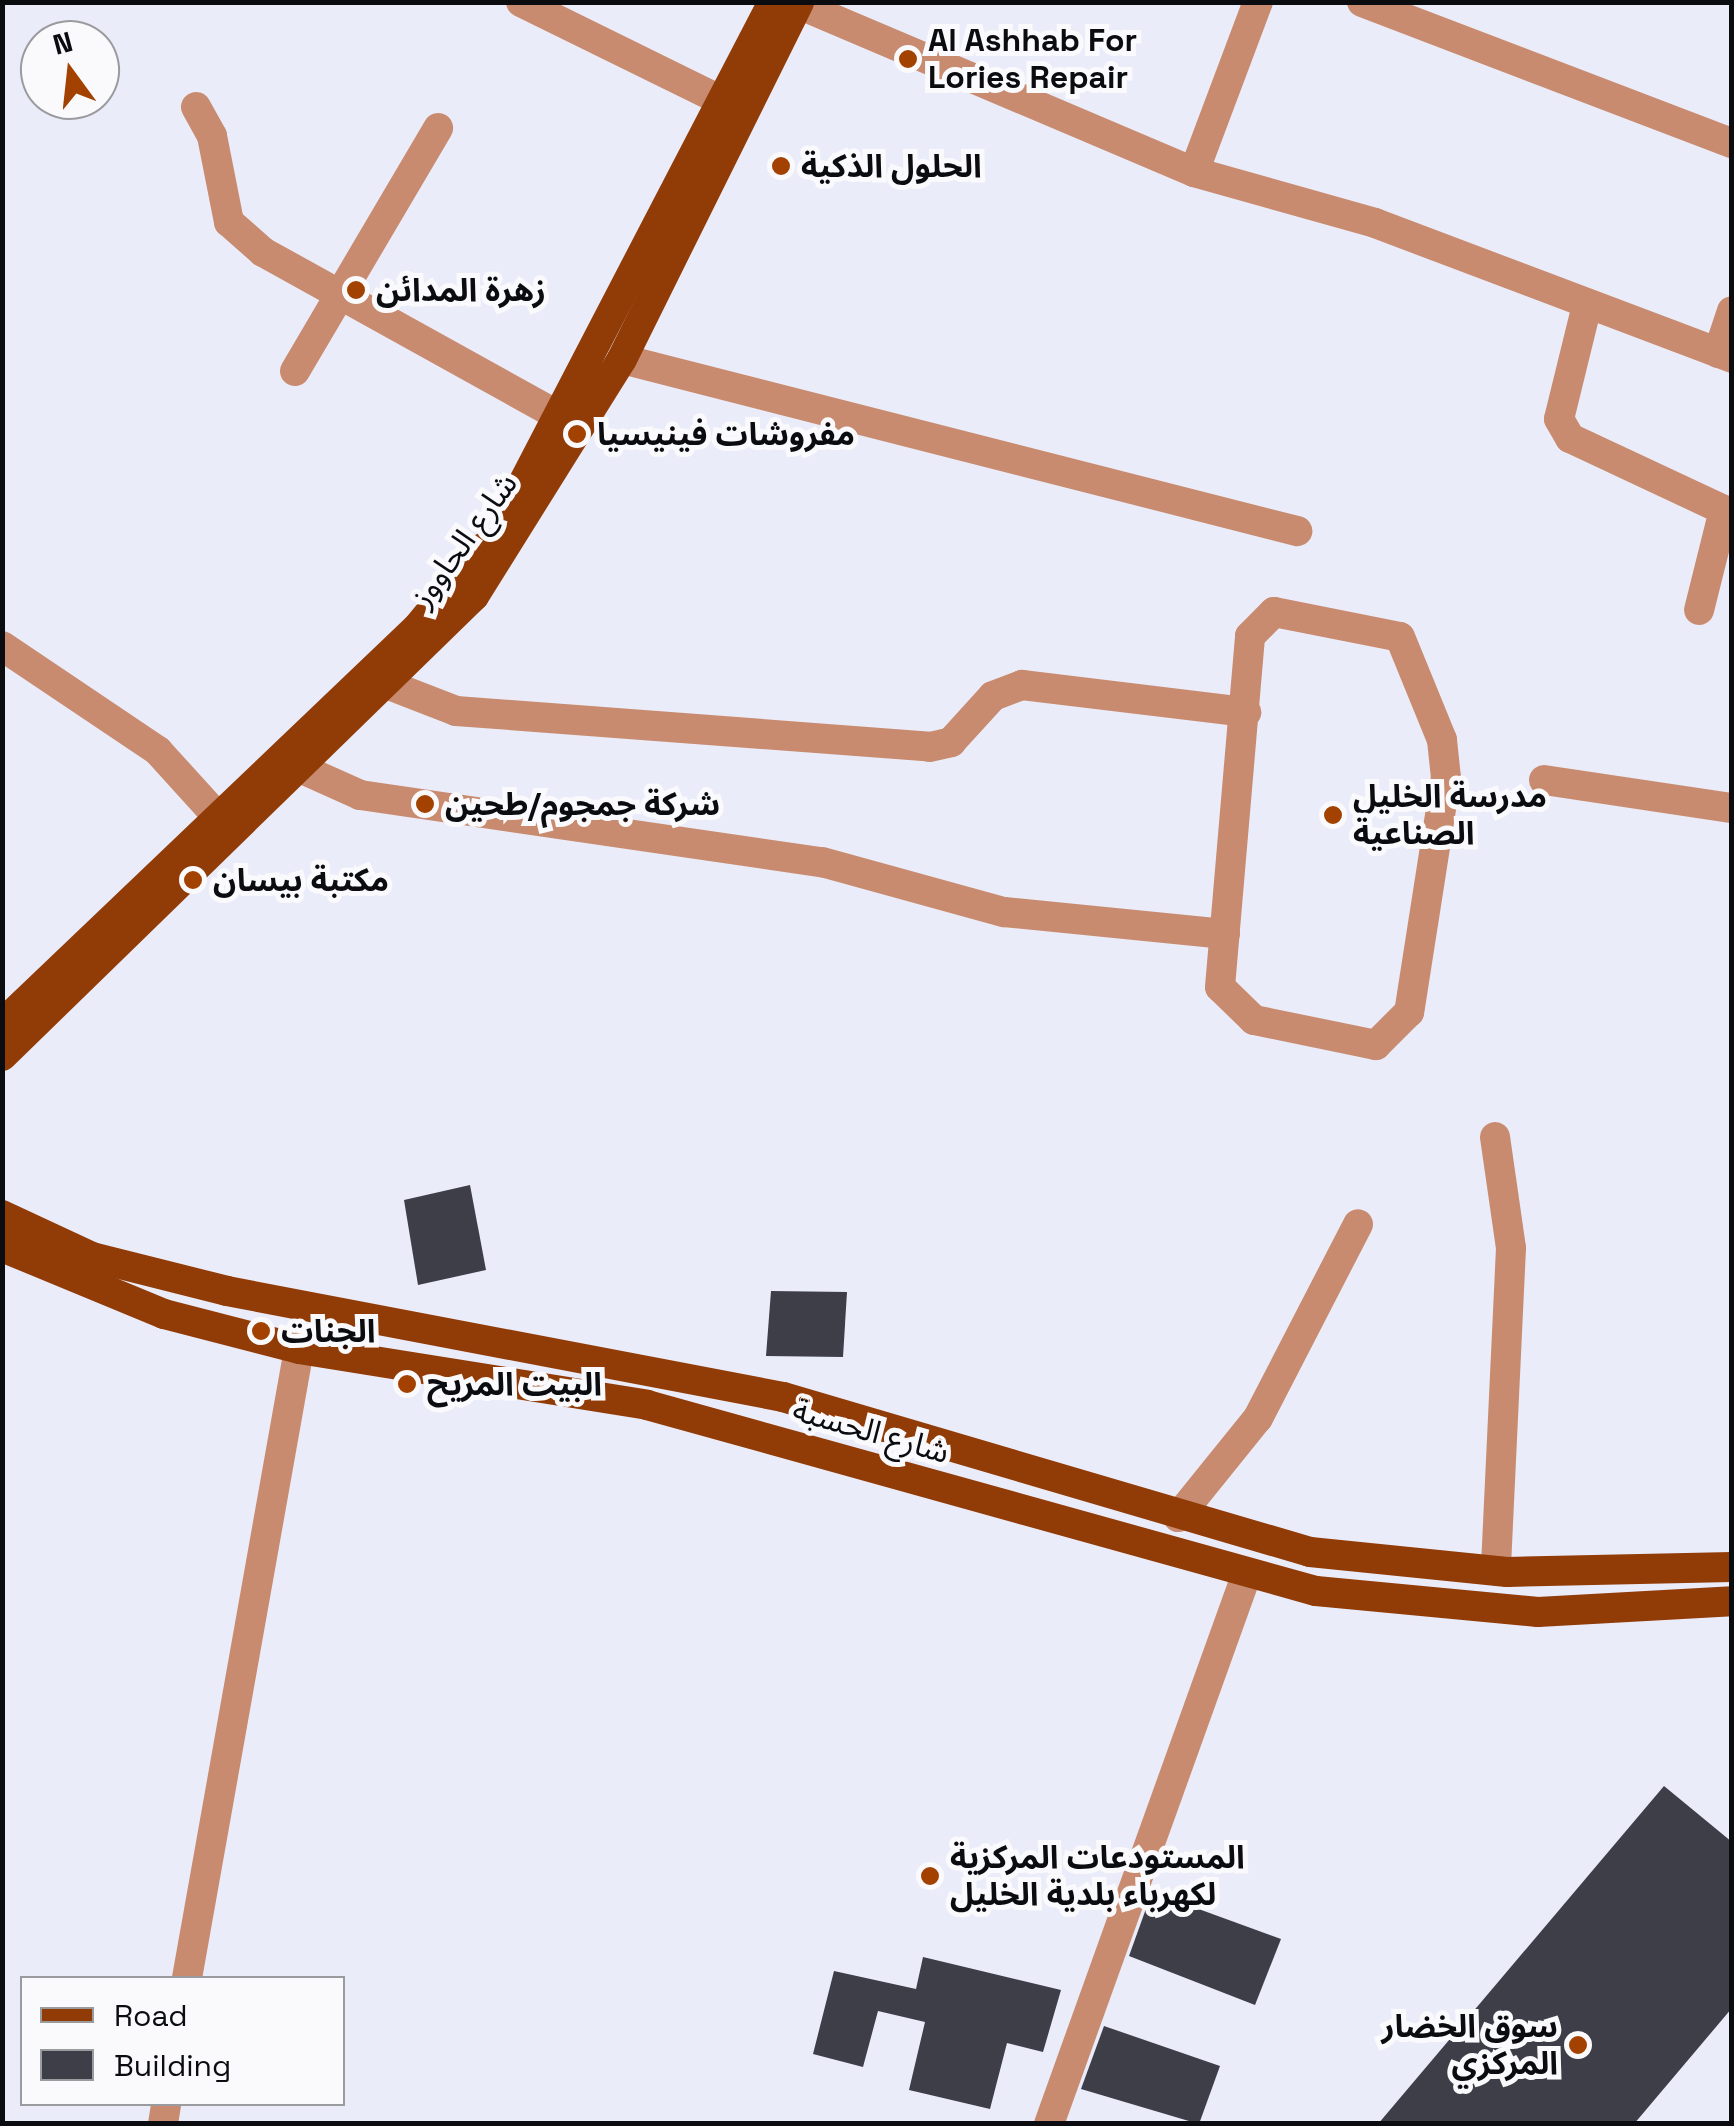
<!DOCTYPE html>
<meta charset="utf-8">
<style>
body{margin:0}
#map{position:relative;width:1734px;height:2126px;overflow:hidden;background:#ebecf9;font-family:"Space Grotesk","Noto Sans Arabic",sans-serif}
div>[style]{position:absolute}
.building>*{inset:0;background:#3d3e48}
.minor>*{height:30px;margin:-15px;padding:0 15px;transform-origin:15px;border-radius:15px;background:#c88b6f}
.major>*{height:30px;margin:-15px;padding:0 15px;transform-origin:15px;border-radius:15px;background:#913b06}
.dots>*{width:28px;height:28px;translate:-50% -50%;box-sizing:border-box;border:5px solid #fafafd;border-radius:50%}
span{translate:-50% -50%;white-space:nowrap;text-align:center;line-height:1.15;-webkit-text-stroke:10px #fafafd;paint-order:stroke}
.poi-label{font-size:32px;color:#0b0c10;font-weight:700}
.left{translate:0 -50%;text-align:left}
.right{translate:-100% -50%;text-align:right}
.street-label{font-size:32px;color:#0b0c10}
.frame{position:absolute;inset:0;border:5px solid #0b0c10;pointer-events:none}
.legend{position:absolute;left:20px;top:1976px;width:325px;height:130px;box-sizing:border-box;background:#fafafd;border:2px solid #9a9b9e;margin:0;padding:12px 18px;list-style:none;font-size:30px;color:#0b0c10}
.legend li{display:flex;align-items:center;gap:20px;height:50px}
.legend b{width:50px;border:2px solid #9a9b9e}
.north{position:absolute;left:20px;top:20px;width:100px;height:100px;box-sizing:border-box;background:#fafafd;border:2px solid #9a9b9e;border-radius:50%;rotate:345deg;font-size:28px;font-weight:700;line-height:40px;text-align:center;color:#0b0c10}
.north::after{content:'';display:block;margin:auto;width:35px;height:45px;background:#a34100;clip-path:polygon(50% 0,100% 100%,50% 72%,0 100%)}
</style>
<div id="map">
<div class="building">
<i style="clip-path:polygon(470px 1185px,486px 1270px,418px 1285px,404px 1200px)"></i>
<i style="clip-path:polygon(771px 1291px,847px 1292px,843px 1357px,766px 1356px)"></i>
<i style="clip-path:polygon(1664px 1786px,1732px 1842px,1732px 2008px,1634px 2124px,1378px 2124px)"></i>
<i style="clip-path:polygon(1152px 1892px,1281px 1939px,1255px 2005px,1129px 1956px)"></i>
<i style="clip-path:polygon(923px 1957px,1061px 1990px,1043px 2052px,1007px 2043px,990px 2109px,909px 2090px,925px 2022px,878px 2011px,863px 2067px,813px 2054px,834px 1971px,916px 1989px)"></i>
<i style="clip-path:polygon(1104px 2026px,1220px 2066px,1199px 2124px,1081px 2089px)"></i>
</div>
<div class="minor">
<i style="left:521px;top:2px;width:224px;rotate:26.2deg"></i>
<i style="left:1362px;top:2px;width:396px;rotate:20.9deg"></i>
<i style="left:798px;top:4px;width:430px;rotate:23deg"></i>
<i style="left:1194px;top:172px;width:188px;rotate:15.7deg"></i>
<i style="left:1375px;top:223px;width:382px;rotate:20.7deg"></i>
<i style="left:196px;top:107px;width:33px;rotate:61deg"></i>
<i style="left:212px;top:136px;width:88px;rotate:78.8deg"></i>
<i style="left:229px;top:222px;width:45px;rotate:41.4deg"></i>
<i style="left:263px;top:252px;width:338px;rotate:29deg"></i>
<i style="left:1194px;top:172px;width:182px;rotate:-69.4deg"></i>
<i style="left:1587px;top:305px;width:117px;rotate:103.8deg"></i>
<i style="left:1559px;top:419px;width:22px;rotate:60deg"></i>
<i style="left:1570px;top:438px;width:170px;rotate:25.1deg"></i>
<i style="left:1724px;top:510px;width:103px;rotate:104deg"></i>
<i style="left:1718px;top:353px;width:44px;rotate:-71.6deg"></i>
<i style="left:622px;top:359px;width:697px;rotate:14.3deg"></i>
<i style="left:295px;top:371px;width:282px;rotate:-59.5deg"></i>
<i style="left:1274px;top:612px;width:128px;rotate:11.2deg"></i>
<i style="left:1400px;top:637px;width:111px;rotate:67.8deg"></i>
<i style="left:1442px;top:740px;width:37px;rotate:84deg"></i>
<i style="left:1446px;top:777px;width:238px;rotate:98.9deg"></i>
<i style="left:1409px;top:1012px;width:47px;rotate:135deg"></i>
<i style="left:1376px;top:1045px;width:125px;rotate:-168.4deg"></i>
<i style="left:1254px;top:1020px;width:47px;rotate:-135.9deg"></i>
<i style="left:1220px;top:987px;width:352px;rotate:-85.1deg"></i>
<i style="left:1250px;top:636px;width:34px;rotate:-45deg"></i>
<i style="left:2px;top:646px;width:188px;rotate:33.9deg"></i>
<i style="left:158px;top:751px;width:88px;rotate:47.8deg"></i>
<i style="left:389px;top:685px;width:72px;rotate:21.2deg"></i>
<i style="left:456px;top:711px;width:475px;rotate:4.3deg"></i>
<i style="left:930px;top:747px;width:22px;rotate:-13deg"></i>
<i style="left:951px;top:742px;width:62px;rotate:-47.6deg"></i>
<i style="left:993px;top:696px;width:31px;rotate:-21deg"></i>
<i style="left:1022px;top:685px;width:226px;rotate:6.9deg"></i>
<i style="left:300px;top:768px;width:66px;rotate:24.2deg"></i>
<i style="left:360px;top:795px;width:467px;rotate:8.3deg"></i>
<i style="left:822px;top:862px;width:189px;rotate:15.4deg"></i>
<i style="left:1004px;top:912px;width:222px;rotate:5.7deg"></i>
<i style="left:1544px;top:780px;width:190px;rotate:8.5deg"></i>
<i style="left:1495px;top:1137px;width:112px;rotate:81.8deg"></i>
<i style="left:1511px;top:1248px;width:323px;rotate:92.7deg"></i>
<i style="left:1178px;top:1517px;width:127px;rotate:-51.1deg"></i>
<i style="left:1258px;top:1418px;width:218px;rotate:-62.7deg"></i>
<i style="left:187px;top:1978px;width:639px;rotate:-79.9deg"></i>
<i style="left:163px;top:2124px;width:20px;rotate:-81deg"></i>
<i style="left:1049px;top:2124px;width:585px;rotate:-70.23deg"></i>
</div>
<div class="major">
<i style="left:509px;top:510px;width:573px;rotate:-62.54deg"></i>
<i style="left:2px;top:1024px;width:574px;rotate:-43.66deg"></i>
<i style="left:417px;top:628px;width:104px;rotate:-50.5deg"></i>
<i style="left:2px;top:1056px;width:659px;rotate:-44.26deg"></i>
<i style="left:474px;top:596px;width:279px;rotate:-58deg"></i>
<i style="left:622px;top:359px;width:398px;rotate:-63.6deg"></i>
<i style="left:2px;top:1215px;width:99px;rotate:25deg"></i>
<i style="left:92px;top:1257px;width:139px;rotate:14.1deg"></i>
<i style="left:227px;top:1291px;width:566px;rotate:10.79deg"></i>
<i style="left:783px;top:1397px;width:549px;rotate:16.39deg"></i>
<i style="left:1310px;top:1552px;width:198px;rotate:5.8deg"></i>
<i style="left:1507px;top:1572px;width:225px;rotate:-1.3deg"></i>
<i style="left:2px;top:1247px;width:175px;rotate:22.5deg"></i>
<i style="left:164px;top:1314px;width:139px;rotate:14.5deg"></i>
<i style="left:299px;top:1349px;width:352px;rotate:9.1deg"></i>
<i style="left:647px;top:1405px;width:694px;rotate:15.54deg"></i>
<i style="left:1316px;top:1591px;width:223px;rotate:5.4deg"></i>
<i style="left:1538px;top:1612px;width:194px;rotate:-3.2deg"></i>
</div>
<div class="dots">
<i style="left:908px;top:59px;background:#a34100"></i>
<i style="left:781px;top:166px;background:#a34100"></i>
<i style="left:356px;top:290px;background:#a34100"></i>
<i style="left:577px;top:434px;background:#a34100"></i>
<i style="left:425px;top:804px;background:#a34100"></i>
<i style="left:1333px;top:815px;background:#a34100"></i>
<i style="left:193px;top:880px;background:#a34100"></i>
<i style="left:261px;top:1331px;background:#a34100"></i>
<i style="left:407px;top:1384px;background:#a34100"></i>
<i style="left:930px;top:1876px;background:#a34100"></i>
<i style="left:1578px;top:2045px;background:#a34100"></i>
</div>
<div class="poi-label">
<span class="left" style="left:928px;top:59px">Al Ashhab For<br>Lories Repair</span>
<span class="left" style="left:801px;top:166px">الحلول الذكية</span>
<span class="left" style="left:376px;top:290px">زهرة المدائن</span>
<span class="left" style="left:597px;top:434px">مفروشات فينيسيا</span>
<span class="left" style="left:1353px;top:815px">مدرسة الخليل<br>الصناعية</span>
<span class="left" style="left:445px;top:804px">شركة جمجوم/طحين</span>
<span class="left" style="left:213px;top:880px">مكتبة بيسان</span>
<span class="left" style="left:281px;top:1331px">الجنات</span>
<span class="left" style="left:427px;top:1384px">البيت المريح</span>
<span class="left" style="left:950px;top:1876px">المستودعات المركزية<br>لكهرباء بلدية الخليل</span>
<span class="right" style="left:1558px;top:2045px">سوق الخضار<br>المركزي</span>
</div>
<div class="street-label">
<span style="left:464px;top:540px;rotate:-54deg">شارع الحاووز</span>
<span style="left:871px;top:1431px;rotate:16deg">شارع الحسبة</span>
</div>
<div class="frame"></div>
<ul class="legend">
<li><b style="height:12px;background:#913b06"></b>Road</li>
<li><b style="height:28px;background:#3d3e48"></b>Building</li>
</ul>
<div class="north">N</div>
</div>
